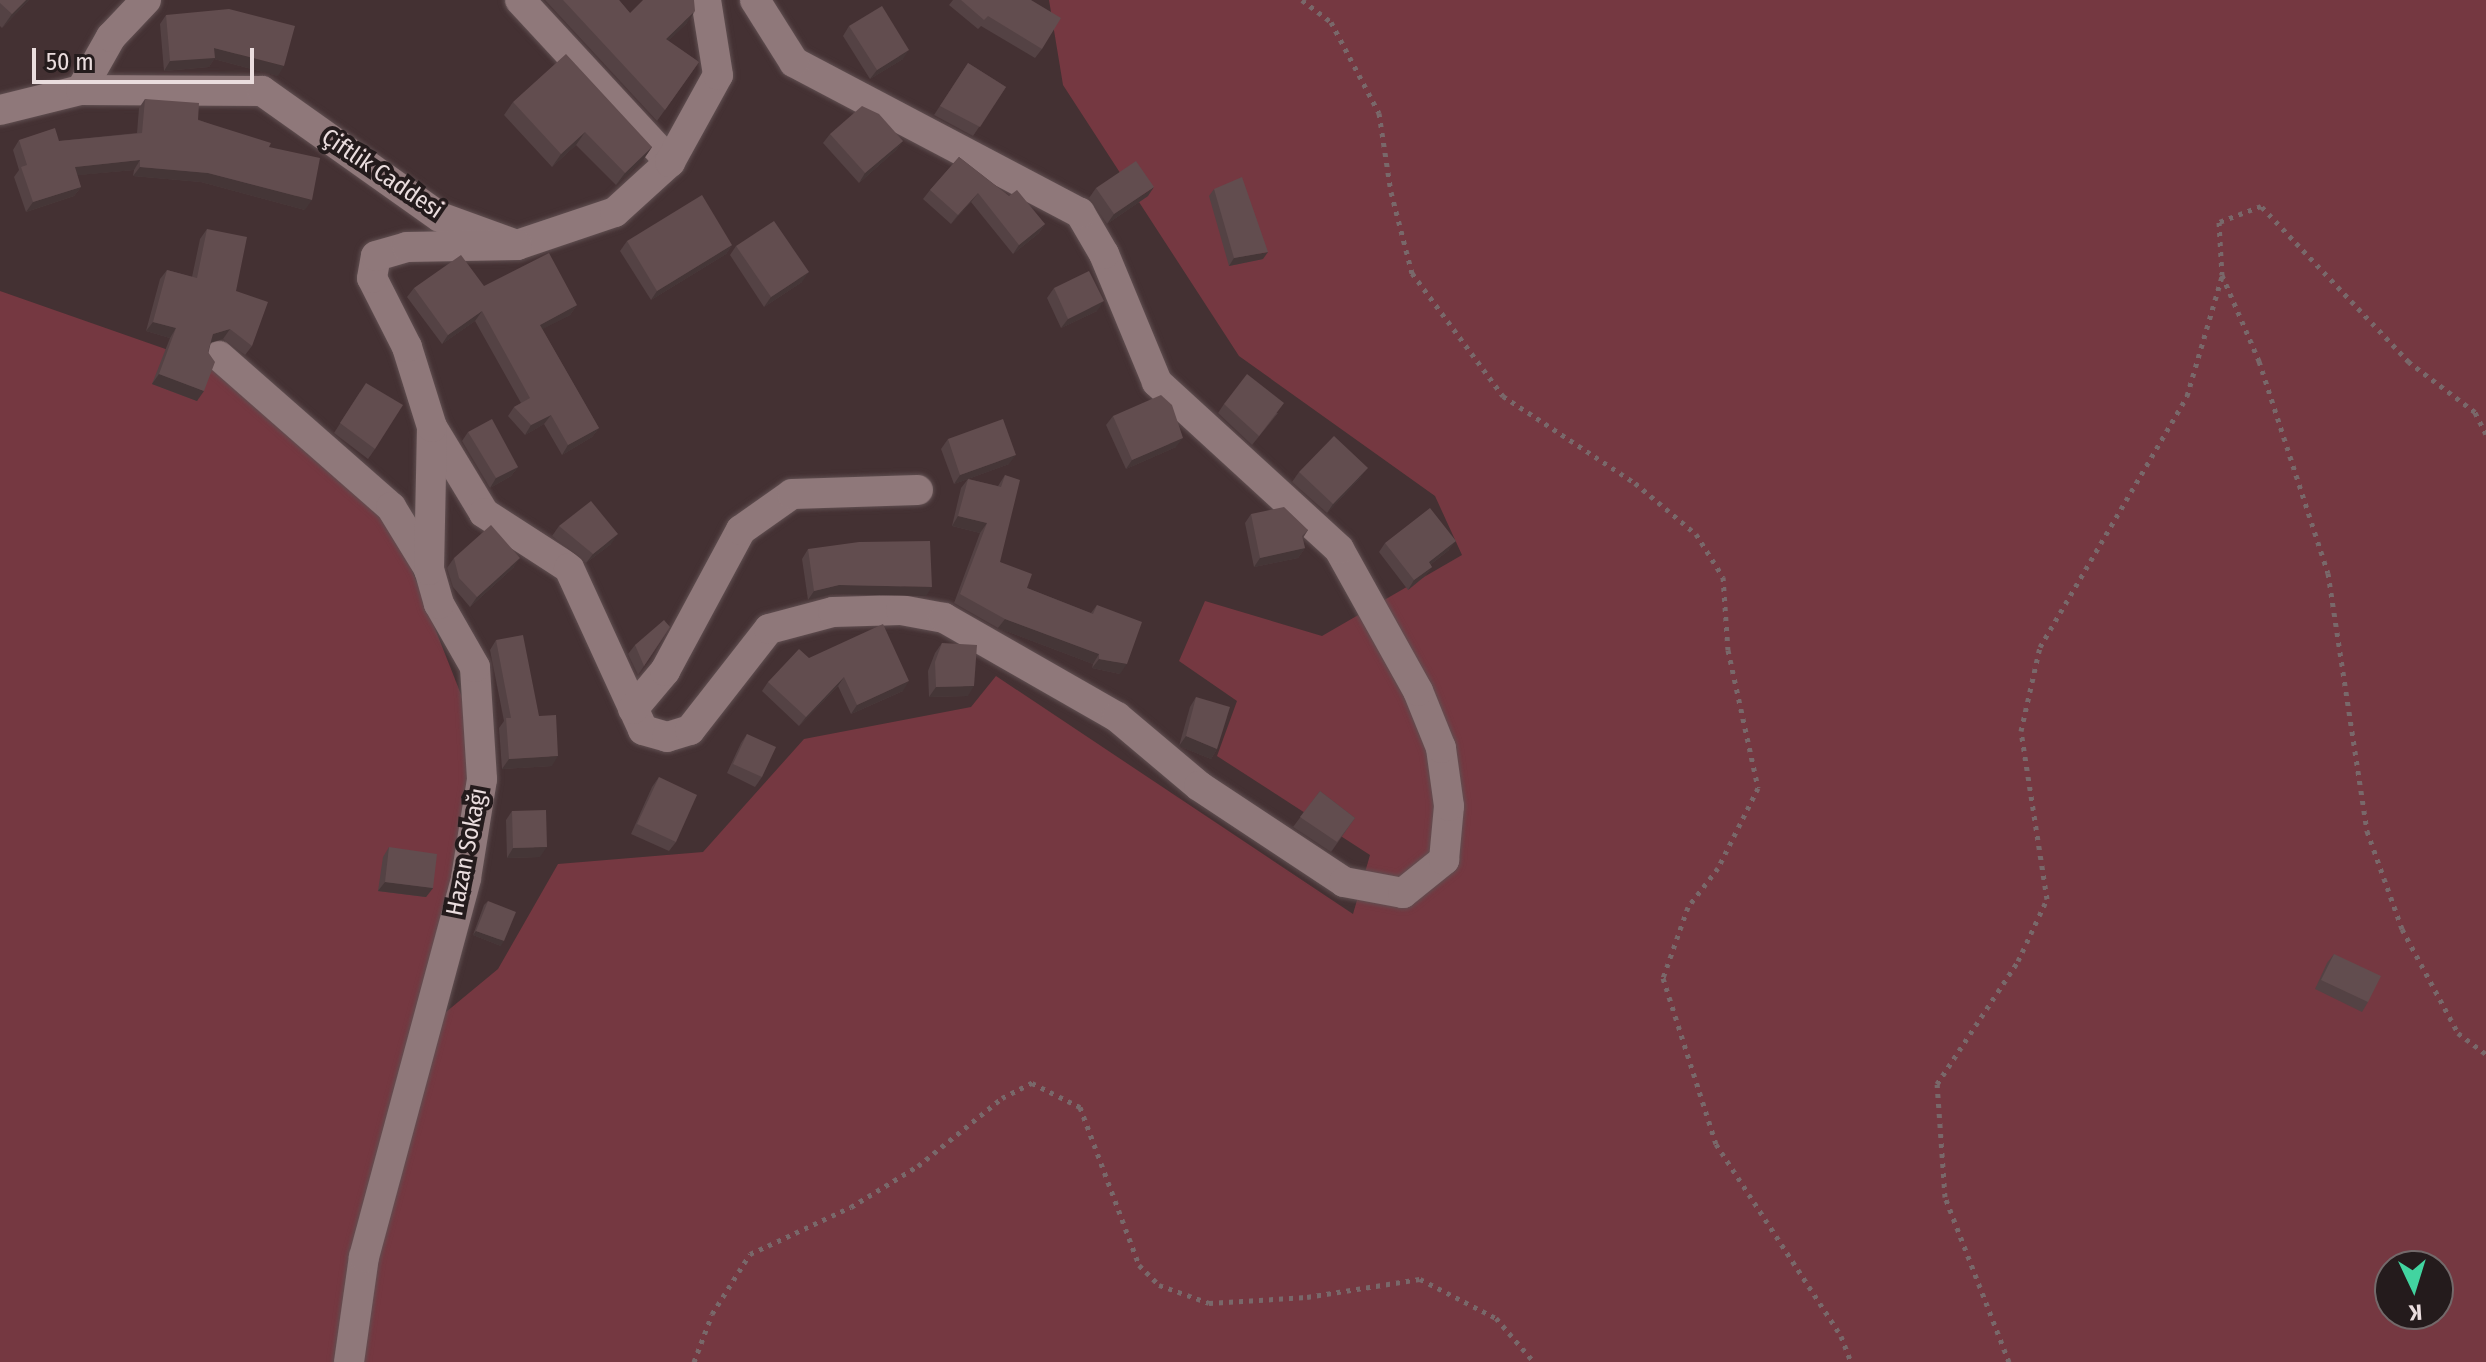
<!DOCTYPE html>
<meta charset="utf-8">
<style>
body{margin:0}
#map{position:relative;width:2486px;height:1362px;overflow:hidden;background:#443133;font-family:"Fira Sans Condensed",sans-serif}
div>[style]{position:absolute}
.green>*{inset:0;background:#753841}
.path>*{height:5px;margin-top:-2.5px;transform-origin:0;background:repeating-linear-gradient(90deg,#79686a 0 4px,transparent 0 10px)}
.roads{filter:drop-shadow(0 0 2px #604f51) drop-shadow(0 0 2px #604f51)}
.minor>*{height:30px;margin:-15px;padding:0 15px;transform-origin:15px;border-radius:15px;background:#8f787a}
.wall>*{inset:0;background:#544244}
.shaded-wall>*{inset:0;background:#453637}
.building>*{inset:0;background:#624d4f}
span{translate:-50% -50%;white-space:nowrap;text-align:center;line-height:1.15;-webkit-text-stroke:8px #241b1c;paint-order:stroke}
.street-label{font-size:24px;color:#eaddde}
.north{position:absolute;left:2374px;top:1250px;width:80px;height:80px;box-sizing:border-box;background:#241b1c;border:2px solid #73696a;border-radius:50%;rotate:176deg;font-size:22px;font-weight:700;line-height:32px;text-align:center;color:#eaddde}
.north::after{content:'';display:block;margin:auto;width:28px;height:36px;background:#42d4a0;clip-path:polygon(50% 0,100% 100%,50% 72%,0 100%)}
.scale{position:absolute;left:32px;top:48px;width:222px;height:36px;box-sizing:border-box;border:4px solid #eaddde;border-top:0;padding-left:10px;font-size:24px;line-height:28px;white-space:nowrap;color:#eaddde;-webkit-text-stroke:6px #241b1c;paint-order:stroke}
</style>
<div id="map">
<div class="green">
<i style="clip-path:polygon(evenodd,1049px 0,2486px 0,2486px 1362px,0 1362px,0 291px,268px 385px,399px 537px,475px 730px,458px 893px,428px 980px,446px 1012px,498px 969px,558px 864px,703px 852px,804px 739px,971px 707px,996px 676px,1353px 914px,1370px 855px,1217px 756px,1237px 701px,1179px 661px,1205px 601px,1322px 636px,1462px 555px,1435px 496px,1239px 356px,1063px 85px,1049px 0,2390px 1266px,2438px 1266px,2438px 1314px,2390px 1314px,2390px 1266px)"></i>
</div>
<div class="path">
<i style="left:1302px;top:0;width:36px;rotate:37deg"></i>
<i style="left:1331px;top:22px;width:103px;rotate:62.2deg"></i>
<i style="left:1379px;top:113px;width:80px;rotate:81.4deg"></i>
<i style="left:1391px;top:192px;width:84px;rotate:75.5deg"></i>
<i style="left:1412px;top:273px;width:153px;rotate:53.5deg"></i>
<i style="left:1503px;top:396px;width:158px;rotate:33.4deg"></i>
<i style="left:1635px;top:483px;width:80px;rotate:39.9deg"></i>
<i style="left:1696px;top:534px;width:51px;rotate:57.9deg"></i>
<i style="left:1723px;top:577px;width:73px;rotate:86.1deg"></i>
<i style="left:1728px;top:650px;width:141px;rotate:77.7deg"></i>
<i style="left:1758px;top:788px;width:89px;rotate:116.6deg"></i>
<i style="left:1718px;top:868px;width:49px;rotate:127.6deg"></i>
<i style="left:1688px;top:907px;width:75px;rotate:109.4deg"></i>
<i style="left:1663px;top:978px;width:174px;rotate:72.3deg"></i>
<i style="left:1716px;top:1144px;width:229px;rotate:56.9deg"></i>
<i style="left:1841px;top:1336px;width:28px;rotate:69deg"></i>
<i style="left:2486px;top:434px;width:25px;rotate:-117deg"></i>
<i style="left:2475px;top:412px;width:83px;rotate:-142.9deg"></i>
<i style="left:2409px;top:362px;width:215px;rotate:-133.5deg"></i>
<i style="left:2261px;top:206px;width:45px;rotate:159.1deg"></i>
<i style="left:2219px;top:222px;width:53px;rotate:86.8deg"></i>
<i style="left:2222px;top:275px;width:94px;rotate:66.7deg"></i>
<i style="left:2259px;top:361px;width:223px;rotate:72deg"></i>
<i style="left:2328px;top:573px;width:261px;rotate:81.4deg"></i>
<i style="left:2367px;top:831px;width:104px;rotate:70.3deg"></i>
<i style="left:2402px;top:929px;width:118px;rotate:61.7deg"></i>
<i style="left:2458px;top:1033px;width:35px;rotate:37deg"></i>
<i style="left:694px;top:1362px;width:51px;rotate:-69.4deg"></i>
<i style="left:712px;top:1314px;width:71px;rotate:-57.7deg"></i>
<i style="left:750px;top:1254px;width:111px;rotate:-25deg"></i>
<i style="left:851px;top:1207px;width:79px;rotate:-31.5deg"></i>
<i style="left:918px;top:1166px;width:108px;rotate:-39deg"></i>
<i style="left:1002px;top:1098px;width:34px;rotate:-27deg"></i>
<i style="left:1032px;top:1083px;width:54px;rotate:26.6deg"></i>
<i style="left:1080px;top:1107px;width:169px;rotate:69.5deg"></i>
<i style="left:1139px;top:1265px;width:28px;rotate:45deg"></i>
<i style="left:1159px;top:1285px;width:53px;rotate:19.8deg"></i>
<i style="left:1209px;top:1303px;width:98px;rotate:-3.5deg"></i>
<i style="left:1307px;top:1297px;width:114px;rotate:-9.1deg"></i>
<i style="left:1420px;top:1279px;width:85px;rotate:27.2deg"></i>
<i style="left:1496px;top:1318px;width:58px;rotate:49.2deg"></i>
<i style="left:2009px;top:1362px;width:177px;rotate:-111.2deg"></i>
<i style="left:1945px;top:1197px;width:113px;rotate:-94deg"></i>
<i style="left:1937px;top:1084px;width:147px;rotate:-56.6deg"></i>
<i style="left:2018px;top:961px;width:68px;rotate:-64.9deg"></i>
<i style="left:2047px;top:899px;width:170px;rotate:-98.8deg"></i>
<i style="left:2021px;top:731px;width:86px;rotate:-77.3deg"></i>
<i style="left:2040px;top:647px;width:291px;rotate:-59.6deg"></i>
<i style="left:2187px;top:396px;width:125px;rotate:-73.7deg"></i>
</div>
<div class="roads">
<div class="minor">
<i style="left:520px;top:0;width:221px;rotate:47.2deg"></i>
<i style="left:81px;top:90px;width:61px;rotate:-60.5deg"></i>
<i style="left:111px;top:37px;width:51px;rotate:-46.6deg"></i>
<i style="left:0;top:110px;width:83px;rotate:-13.9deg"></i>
<i style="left:81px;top:90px;width:181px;rotate:0.3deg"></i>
<i style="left:262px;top:91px;width:218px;rotate:35.3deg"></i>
<i style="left:440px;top:217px;width:82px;rotate:20deg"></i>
<i style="left:517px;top:245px;width:103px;rotate:-18.6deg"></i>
<i style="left:615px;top:212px;width:74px;rotate:-42.3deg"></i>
<i style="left:670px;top:162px;width:99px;rotate:-61.1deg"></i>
<i style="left:718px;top:75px;width:76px;rotate:-99.1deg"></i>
<i style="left:219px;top:356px;width:229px;rotate:41.3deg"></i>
<i style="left:391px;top:507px;width:73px;rotate:58.5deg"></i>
<i style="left:432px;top:427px;width:100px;rotate:58.8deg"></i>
<i style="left:484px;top:513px;width:101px;rotate:32.9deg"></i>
<i style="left:569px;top:568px;width:178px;rotate:65.4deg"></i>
<i style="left:643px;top:730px;width:25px;rotate:16deg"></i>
<i style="left:667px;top:737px;width:24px;rotate:-17deg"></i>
<i style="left:690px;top:730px;width:128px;rotate:-52deg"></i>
<i style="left:769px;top:629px;width:66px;rotate:-14.9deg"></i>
<i style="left:833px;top:612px;width:68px;rotate:-1.7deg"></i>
<i style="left:901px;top:610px;width:44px;rotate:10.5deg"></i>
<i style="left:944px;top:618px;width:199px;rotate:29.8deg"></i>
<i style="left:1117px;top:717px;width:107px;rotate:40.1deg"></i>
<i style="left:1199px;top:786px;width:174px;rotate:33.5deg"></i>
<i style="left:1344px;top:882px;width:60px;rotate:10.6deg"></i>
<i style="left:1403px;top:893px;width:53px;rotate:-38.8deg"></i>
<i style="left:1444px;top:860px;width:54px;rotate:-84.7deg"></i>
<i style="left:1449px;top:806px;width:59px;rotate:-97.9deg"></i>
<i style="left:1441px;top:748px;width:61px;rotate:-112deg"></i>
<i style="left:1418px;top:691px;width:162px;rotate:-119.1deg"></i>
<i style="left:1339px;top:549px;width:247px;rotate:-137.5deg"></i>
<i style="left:1157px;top:382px;width:139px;rotate:-112.5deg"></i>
<i style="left:1104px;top:254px;width:48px;rotate:-120.3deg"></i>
<i style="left:1080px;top:213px;width:323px;rotate:-152.2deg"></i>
<i style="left:794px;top:62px;width:73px;rotate:-122.2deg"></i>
<i style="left:633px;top:709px;width:50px;rotate:-49.9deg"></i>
<i style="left:665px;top:671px;width:160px;rotate:-61.7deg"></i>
<i style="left:741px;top:530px;width:62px;rotate:-35.2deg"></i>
<i style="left:792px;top:494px;width:126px;rotate:-1.8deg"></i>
<i style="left:349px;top:1362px;width:106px;rotate:-81.9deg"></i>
<i style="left:364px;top:1257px;width:392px;rotate:-74.9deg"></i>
<i style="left:466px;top:878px;width:100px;rotate:-80.8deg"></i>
<i style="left:482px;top:779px;width:112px;rotate:-93.6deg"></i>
<i style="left:475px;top:667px;width:73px;rotate:-119.7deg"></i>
<i style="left:439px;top:604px;width:35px;rotate:-106deg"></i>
<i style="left:429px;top:570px;width:143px;rotate:-88.8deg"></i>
<i style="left:432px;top:427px;width:84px;rotate:-107.4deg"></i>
<i style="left:407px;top:347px;width:77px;rotate:-116.9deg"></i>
<i style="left:372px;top:278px;width:22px;rotate:-80deg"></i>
<i style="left:376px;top:256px;width:32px;rotate:-16deg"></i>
<i style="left:407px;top:247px;width:110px;rotate:-1deg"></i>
</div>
</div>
<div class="wall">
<i style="clip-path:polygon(0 0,29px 0,2px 28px,0 26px)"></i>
<i style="clip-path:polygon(545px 0,619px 0,630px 13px,687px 23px,668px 41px,699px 62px,657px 121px)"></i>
<i style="clip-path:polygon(953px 0,1031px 0,1042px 49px,1035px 58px,981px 26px,978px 29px,949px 5px)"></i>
<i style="clip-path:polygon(166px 15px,278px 76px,214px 59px,209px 67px,164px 71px,160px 24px)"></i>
<i style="clip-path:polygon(849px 26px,903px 59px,870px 79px,843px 36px)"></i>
<i style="clip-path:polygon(968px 63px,1006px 87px,973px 136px,934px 115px)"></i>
<i style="clip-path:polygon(145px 99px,269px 147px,305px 210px,201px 182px,133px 176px,134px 170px,77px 175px,81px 187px,74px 196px,26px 212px,14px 177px,19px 170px,13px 150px,19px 140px,59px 141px,137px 133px,139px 108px)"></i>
<i style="clip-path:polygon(513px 102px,652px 147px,643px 160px,616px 185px,576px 145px,552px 167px,504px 115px)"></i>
<i style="clip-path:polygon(830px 134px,903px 141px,896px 150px,859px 183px,823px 143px)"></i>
<i style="clip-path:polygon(959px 157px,1045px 224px,1039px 233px,1013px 254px,971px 202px,951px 224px,923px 199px,930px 190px)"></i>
<i style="clip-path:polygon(1096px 188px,1148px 196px,1107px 224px,1089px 198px)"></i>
<i style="clip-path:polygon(1214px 189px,1263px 259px,1229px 266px,1209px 196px)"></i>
<i style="clip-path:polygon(207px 229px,236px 291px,252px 346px,245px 355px,223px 339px,211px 342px,197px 401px,152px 384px,170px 338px,146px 331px,160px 279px,167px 270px,192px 277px,200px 239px)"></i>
<i style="clip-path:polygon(627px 241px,732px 245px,726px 254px,651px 300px,620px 251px)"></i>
<i style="clip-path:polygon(736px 246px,802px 282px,764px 307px,730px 255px)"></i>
<i style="clip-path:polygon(484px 286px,577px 305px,570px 315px,542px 329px,599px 428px,592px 437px,562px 455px,544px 424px,525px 435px,508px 416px,514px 407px,521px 403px,475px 321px,442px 344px,407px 297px,414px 288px)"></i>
<i style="clip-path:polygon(1054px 288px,1097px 311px,1061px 328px,1047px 298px)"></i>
<i style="clip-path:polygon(360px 392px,375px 449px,368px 459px,334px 433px)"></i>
<i style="clip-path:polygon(1224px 404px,1278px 413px,1252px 445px,1218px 413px)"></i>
<i style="clip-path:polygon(1113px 416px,1176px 447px,1126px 469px,1106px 425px)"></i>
<i style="clip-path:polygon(468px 432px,518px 467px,511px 476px,490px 488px,462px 441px)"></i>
<i style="clip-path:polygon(948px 439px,1009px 464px,954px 484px,941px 449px)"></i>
<i style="clip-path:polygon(1299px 472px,1361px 477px,1327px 513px,1292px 482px)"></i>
<i style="clip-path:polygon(1005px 475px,1000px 562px,1027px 588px,1091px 613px,1097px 605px,1120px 674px,1092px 668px,1093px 664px,998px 628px,954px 603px,980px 533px,952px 526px,961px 488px,968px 479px,998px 486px)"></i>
<i style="clip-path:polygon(1251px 514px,1308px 530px,1303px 538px,1305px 548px,1298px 558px,1254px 567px,1245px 523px)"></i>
<i style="clip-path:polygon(559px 526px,611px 544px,586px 563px,552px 536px)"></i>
<i style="clip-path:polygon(1385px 543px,1449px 550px,1430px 565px,1432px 567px,1425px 576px,1408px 590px,1379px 552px)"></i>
<i style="clip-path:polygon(808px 549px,926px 596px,832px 594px,808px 600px,802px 559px)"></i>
<i style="clip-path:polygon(454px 558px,514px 567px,470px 607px,453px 587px,447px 568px)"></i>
<i style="clip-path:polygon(670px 627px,638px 675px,628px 654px,635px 645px)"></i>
<i style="clip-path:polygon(496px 640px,539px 716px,552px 766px,502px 769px,499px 728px,504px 721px,490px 650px)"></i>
<i style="clip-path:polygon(942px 643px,968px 696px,929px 697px,928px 671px,935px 653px)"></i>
<i style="clip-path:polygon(809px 658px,903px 691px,851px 714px,838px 686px,799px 726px,762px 691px,768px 682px)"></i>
<i style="clip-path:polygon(1196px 697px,1217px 749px,1211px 759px,1179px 746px,1190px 707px)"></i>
<i style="clip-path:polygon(747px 734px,762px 777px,755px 787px,727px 773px,741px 743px)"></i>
<i style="clip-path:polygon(659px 777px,676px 842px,669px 851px,631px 834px,652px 787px)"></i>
<i style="clip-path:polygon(1320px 791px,1355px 818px,1331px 852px,1293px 827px)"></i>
<i style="clip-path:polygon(512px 811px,540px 857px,507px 858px,506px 820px)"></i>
<i style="clip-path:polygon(389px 847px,433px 888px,426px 897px,378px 891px,383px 857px)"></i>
<i style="clip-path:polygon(488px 901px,501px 946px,473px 935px,484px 905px)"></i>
<i style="clip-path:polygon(2334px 954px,2368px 1002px,2362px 1012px,2315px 989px,2327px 963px)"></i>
</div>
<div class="shaded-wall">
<i style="clip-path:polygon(26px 0,29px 0,2px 28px,12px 14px)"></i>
<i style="clip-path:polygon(695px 11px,687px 23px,658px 51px,666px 39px)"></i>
<i style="clip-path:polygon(214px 48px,284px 66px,278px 76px,214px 59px,209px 67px,164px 71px,170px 61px)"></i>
<i style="clip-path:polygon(909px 50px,903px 59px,870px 79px,877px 70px)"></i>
<i style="clip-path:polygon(585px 132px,576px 145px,552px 167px,561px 154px)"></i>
<i style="clip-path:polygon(903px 141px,896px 150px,859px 183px,865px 173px)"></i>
<i style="clip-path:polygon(652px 147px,643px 160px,616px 185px,625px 173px)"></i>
<i style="clip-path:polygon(140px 160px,134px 170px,68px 176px,75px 167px)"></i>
<i style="clip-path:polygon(140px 167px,208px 173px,312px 200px,305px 210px,201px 182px,133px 176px)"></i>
<i style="clip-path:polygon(81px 187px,74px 196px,26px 212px,33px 202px)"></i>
<i style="clip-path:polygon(1154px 187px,1148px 196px,1107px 224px,1114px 214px)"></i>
<i style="clip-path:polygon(978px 193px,971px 202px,951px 224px,958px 215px)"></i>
<i style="clip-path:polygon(1045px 224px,1039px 233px,1013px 254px,1019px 245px)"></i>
<i style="clip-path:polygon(732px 245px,726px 254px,651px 300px,657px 291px)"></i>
<i style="clip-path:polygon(1268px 252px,1263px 259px,1229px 266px,1234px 258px)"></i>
<i style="clip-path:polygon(809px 272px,802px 282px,764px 307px,771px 297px)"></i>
<i style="clip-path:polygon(1104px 301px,1097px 311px,1061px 328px,1068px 319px)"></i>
<i style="clip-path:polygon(577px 305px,570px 315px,533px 334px,540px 325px)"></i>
<i style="clip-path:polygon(482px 311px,475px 321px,442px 344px,448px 335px)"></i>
<i style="clip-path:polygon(153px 322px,176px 328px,170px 338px,146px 331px)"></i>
<i style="clip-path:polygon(230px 329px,223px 339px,206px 344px,213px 334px)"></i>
<i style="clip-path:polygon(159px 374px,204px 391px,197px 401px,152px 384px)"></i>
<i style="clip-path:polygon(551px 415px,544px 424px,525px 435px,531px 425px)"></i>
<i style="clip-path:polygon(599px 428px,592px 437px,562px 455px,568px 445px)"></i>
<i style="clip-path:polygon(1183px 438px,1176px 447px,1126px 469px,1132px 460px)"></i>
<i style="clip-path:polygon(1016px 455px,1009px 464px,954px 484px,960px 475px)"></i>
<i style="clip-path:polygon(518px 467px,511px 476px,490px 488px,496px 478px)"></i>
<i style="clip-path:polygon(1368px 468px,1361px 477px,1327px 513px,1333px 504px)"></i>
<i style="clip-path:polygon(958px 516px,987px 523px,980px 533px,952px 526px)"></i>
<i style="clip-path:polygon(618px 534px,611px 544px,586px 563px,593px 554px)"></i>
<i style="clip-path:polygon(1456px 541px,1449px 550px,1422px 571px,1429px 562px)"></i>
<i style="clip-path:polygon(1305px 548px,1298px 558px,1254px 567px,1260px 558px)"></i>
<i style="clip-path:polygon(520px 558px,514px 567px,470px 607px,477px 597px)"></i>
<i style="clip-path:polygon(1432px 567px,1425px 576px,1408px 590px,1414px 580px)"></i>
<i style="clip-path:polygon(839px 585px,932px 587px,926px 596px,832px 594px,808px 600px,814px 591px)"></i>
<i style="clip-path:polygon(1005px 619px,1099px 654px,1093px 664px,998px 628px)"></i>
<i style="clip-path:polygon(1099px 659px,1127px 664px,1120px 674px,1092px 668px)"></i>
<i style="clip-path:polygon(844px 677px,838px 686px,799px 726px,806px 717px)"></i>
<i style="clip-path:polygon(909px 681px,903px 691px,851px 714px,857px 705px)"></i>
<i style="clip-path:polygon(974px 686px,968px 696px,929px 697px,936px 687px)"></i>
<i style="clip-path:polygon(1186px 736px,1217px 749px,1211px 759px,1179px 746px)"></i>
<i style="clip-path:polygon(558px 756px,552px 766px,502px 769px,509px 759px)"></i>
<i style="clip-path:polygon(547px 847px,540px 857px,507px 858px,513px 848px)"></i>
<i style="clip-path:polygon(385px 882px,433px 888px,426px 897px,378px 891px)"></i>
<i style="clip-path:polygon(476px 931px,504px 941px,501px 946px,473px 935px)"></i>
</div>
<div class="building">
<i style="clip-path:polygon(0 0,26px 0,12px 14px,0 3px)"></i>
<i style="clip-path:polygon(563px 0,619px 0,630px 13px,643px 0,694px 0,695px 11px,666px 39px,699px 62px,665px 110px)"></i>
<i style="clip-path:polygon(961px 0,1031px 0,1061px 18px,1042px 49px,988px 16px,984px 20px)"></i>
<i style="clip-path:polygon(882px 6px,909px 50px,877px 70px,849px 26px)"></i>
<i style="clip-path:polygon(229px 9px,295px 26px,284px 66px,214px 48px,215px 58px,170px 61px,166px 15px)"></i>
<i style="clip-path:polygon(566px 54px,652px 147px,625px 173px,585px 132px,561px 154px,513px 102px)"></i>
<i style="clip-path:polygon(968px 63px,1006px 87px,980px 127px,940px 106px)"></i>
<i style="clip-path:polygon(145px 99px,199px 103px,198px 120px,271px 143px,269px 147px,320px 158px,312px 200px,208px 173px,140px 167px,140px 160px,75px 167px,81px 187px,33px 202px,21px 167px,27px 165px,19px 140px,55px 128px,59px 141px,142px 133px)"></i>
<i style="clip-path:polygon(862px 106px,879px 114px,903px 141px,865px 173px,830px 134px)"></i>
<i style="clip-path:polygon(959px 157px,1009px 196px,1017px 190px,1045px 224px,1019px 245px,978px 193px,958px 215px,930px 190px)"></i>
<i style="clip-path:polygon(1136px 161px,1154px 187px,1114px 214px,1096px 188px)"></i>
<i style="clip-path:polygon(1242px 177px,1268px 252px,1234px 258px,1214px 189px)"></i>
<i style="clip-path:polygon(702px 195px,732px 245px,657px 291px,627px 241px)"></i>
<i style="clip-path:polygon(774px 221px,809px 272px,771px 297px,736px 246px)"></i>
<i style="clip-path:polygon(207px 229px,247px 237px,236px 291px,268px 302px,252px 346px,230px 329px,213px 334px,208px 352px,215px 362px,204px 391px,159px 374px,176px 328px,153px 322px,167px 270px,197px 278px)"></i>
<i style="clip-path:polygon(549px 253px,577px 305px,540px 325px,599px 428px,568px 445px,551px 415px,531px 425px,514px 407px,530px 398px,482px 311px,448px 335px,414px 288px,461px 255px,484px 286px)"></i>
<i style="clip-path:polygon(1089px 271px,1104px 301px,1068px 319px,1054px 288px)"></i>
<i style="clip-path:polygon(1247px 374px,1284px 403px,1259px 436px,1224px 404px)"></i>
<i style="clip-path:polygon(366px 383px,403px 405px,375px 449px,340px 423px)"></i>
<i style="clip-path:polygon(1161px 395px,1172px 405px,1183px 438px,1132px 460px,1113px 416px)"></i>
<i style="clip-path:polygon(492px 419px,518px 467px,496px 478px,468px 432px)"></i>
<i style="clip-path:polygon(1003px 419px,1016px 455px,960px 475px,948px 439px)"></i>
<i style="clip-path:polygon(1334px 436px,1368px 468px,1333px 504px,1299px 472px)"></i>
<i style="clip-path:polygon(1005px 475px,1020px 480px,1000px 562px,1032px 574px,1027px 588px,1093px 614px,1097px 605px,1142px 622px,1127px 664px,1099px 659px,1099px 654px,1005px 619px,960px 594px,987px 523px,958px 516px,968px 479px,1001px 487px)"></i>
<i style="clip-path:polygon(591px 501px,618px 534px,593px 554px,559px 526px)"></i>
<i style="clip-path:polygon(1284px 507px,1308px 530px,1302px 536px,1305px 548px,1260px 558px,1251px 514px)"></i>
<i style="clip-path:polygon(1430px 508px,1456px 541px,1429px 562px,1432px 567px,1414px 580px,1385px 543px)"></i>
<i style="clip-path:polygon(491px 525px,520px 558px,477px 597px,459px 578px,454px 558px)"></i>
<i style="clip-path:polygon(930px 541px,932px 587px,839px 585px,814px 591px,808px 549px,859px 542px)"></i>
<i style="clip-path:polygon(664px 620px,670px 627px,644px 666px,635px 645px)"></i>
<i style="clip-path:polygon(883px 624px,909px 681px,857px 705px,844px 677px,806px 717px,768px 682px,799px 649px,809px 658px)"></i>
<i style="clip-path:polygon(523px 635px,539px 716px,556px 715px,558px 756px,509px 759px,506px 718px,511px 718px,496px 640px)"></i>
<i style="clip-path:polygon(942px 643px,977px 645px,974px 686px,936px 687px,935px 662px)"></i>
<i style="clip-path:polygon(1196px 697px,1230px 707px,1217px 749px,1186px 736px)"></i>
<i style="clip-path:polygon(747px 734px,776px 747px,762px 777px,733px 764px)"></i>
<i style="clip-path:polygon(659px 777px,697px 795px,676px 842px,637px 824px)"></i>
<i style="clip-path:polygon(1320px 791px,1355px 818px,1337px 842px,1300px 817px)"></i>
<i style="clip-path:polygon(546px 810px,547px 847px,513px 848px,512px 811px)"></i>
<i style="clip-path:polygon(389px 847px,437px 854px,433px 888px,385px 882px)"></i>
<i style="clip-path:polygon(488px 901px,516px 912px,504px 941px,476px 931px)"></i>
<i style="clip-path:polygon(2334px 954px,2381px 976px,2368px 1002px,2321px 980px)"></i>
</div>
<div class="street-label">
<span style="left:382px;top:174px;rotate:34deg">Çiftlik Caddesi</span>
<span style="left:467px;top:852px;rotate:-79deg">Hazan Sokağı</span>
</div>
<div class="north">K</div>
<div class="scale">50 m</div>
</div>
